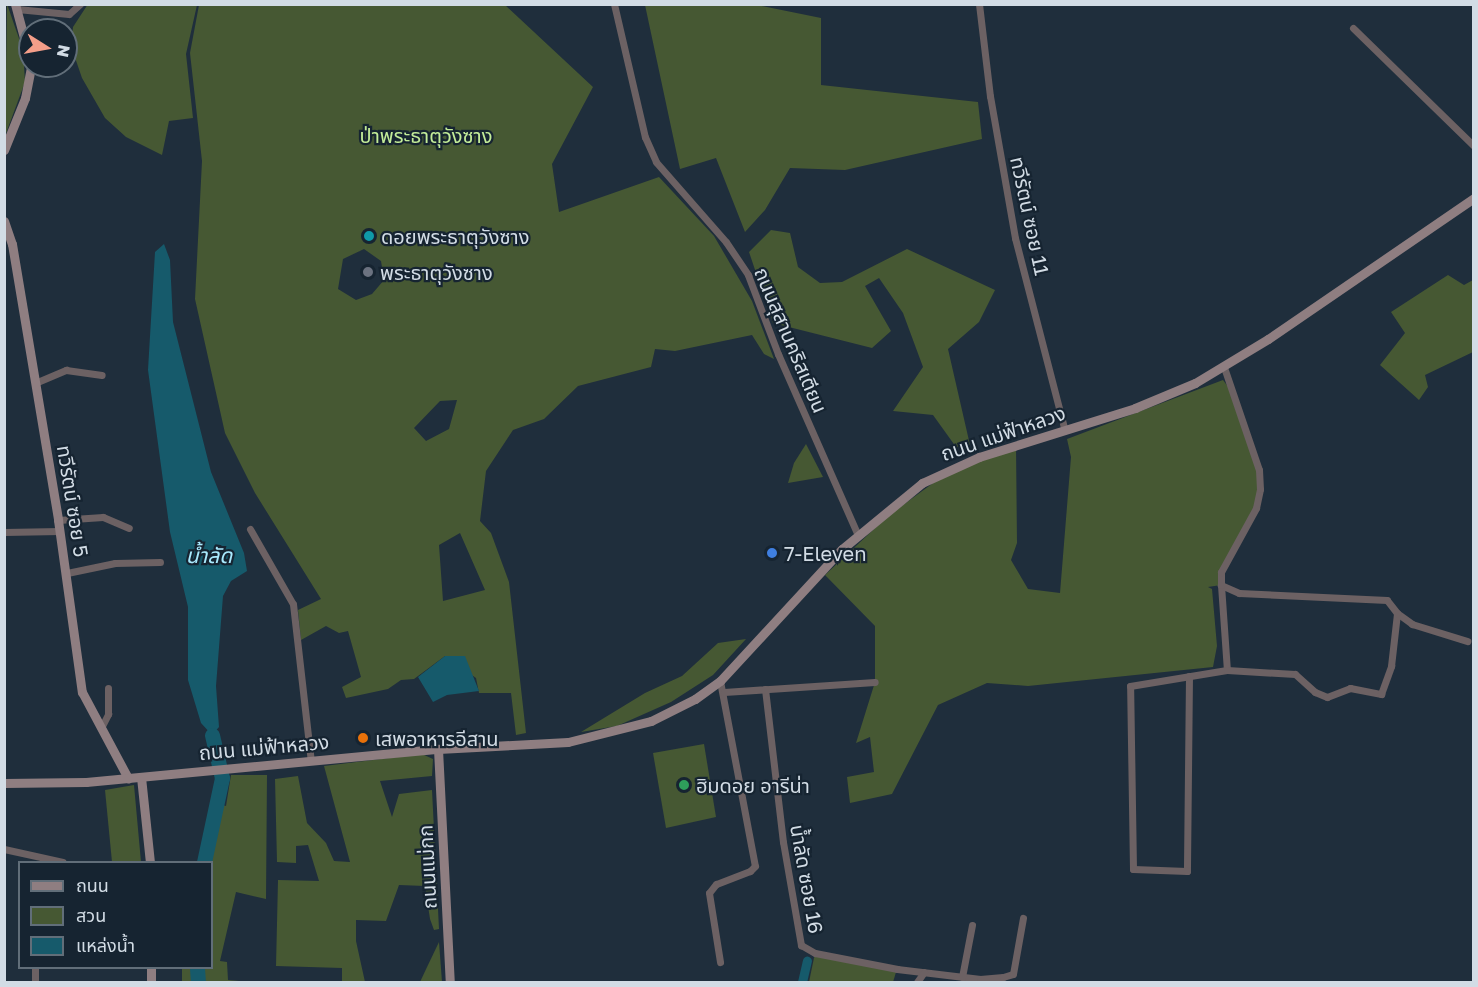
<!DOCTYPE html>
<meta charset="utf-8">
<style>
body{margin:0}
#map{position:relative;width:1478px;height:987px;overflow:hidden;background:#1f2e3c;font-family:"Golos Text","Noto Sans Thai",sans-serif}
div>[style]{position:absolute}
.green>*{inset:0;background:#465833}
.water>*{inset:0;background:#165a6b}
.canal>*{height:9px;margin:-4.5px;padding:0 4.5px;transform-origin:4.5px;border-radius:4.5px;background:#165a6b}
.river>*{height:15px;margin:-7.5px;padding:0 7.5px;transform-origin:7.5px;border-radius:7.5px;background:#165a6b}
.street>*{height:7px;margin:-3.5px;padding:0 3.5px;transform-origin:3.5px;border-radius:3.5px;background:#6c6163}
.secondary>*{height:9px;margin:-4.5px;padding:0 4.5px;transform-origin:4.5px;border-radius:4.5px;background:#8f7e81}
.dots>*{width:16px;height:16px;translate:-50% -50%;box-sizing:border-box;border:3px solid #162431;border-radius:50%}
span{translate:-50% -50%;white-space:nowrap;text-align:center;line-height:1.15;-webkit-text-stroke:4.5px #162431;paint-order:stroke}
.park-label{font-size:20px;color:#c3ec98}
.street-label{font-size:20px;color:#d2dce5}
.poi-label{font-size:20px;color:#d2dce5}
.left{translate:0 -50%;text-align:left}
.water-label{font-size:21px;color:#a9eafe;font-style:italic}
.frame{position:absolute;inset:0;border:6px solid #d2dce5;pointer-events:none}
.legend{position:absolute;left:18px;top:861px;width:195px;height:108px;box-sizing:border-box;background:#162431;border:2px solid #616e79;margin:0;padding:8px 10px;list-style:none;font-size:18px;color:#d2dce5}
.legend li{display:flex;align-items:center;gap:12px;height:30px}
.legend b{width:30px;border:2px solid #616e79}
.north{position:absolute;left:18px;top:18px;width:60px;height:60px;box-sizing:border-box;background:#162431;border:2px solid #616e79;border-radius:50%;rotate:101deg;font-size:16px;font-weight:700;line-height:24px;text-align:center;color:#d2dce5}
.north::after{content:'';display:block;margin:auto;width:21px;height:27px;background:#f49e89;clip-path:polygon(50% 0,100% 100%,50% 72%,0 100%)}
</style>
<div id="map">
<div class="green">
<i style="clip-path:polygon(7px 4px,23px 50px,25px 82px,5px 136px)"></i>
<i style="clip-path:polygon(88px 4px,197px 5px,186px 54px,193px 118px,169px 121px,162px 155px,126px 137px,105px 118px,82px 78px,71px 46px,73px 27px)"></i>
<i style="clip-path:polygon(evenodd,199px 5px,505px 5px,593px 87px,552px 164px,559px 212px,659px 177px,714px 236px,752px 301px,774px 359px,764px 354px,752px 335px,675px 351px,655px 349px,651px 367px,578px 386px,544px 419px,513px 430px,486px 471px,480px 521px,491px 533px,509px 582px,526px 733px,516px 735px,511px 693px,479px 693px,476px 678px,445px 656px,414px 679px,401px 680px,388px 689px,346px 698px,342px 687px,361px 677px,348px 631px,339px 633px,326px 626px,301px 640px,298px 610px,321px 599px,255px 493px,225px 433px,195px 299px,202px 161px,190px 53px,199px 5px,364px 249px,381px 261px,384px 280px,372px 294px,356px 300px,338px 289px,343px 259px,364px 249px,199px 5px,457px 400px,449px 429px,426px 441px,414px 428px,440px 401px,457px 400px,199px 5px,460px 533px,485px 590px,443px 601px,439px 545px,460px 533px)"></i>
<i style="clip-path:polygon(645px 5px,757px 5px,821px 18px,821px 85px,978px 102px,982px 139px,845px 170px,790px 168px,765px 210px,745px 232px,716px 158px,680px 169px)"></i>
<i style="clip-path:polygon(771px 230px,790px 233px,798px 267px,820px 283px,842px 282px,907px 249px,995px 290px,979px 322px,948px 349px,970px 445px,956px 447px,933px 415px,893px 411px,923px 367px,903px 313px,879px 278px,865px 286px,891px 331px,872px 348px,773px 323px,749px 252px)"></i>
<i style="clip-path:polygon(1448px 275px,1464px 285px,1473px 280px,1473px 352px,1425px 375px,1428px 387px,1419px 400px,1380px 365px,1405px 333px,1391px 312px)"></i>
<i style="clip-path:polygon(1223px 380px,1238px 400px,1259px 470px,1256px 508px,1221px 572px,1221px 585px,1208px 587px,1212px 589px,1217px 646px,1213px 667px,1028px 686px,987px 683px,938px 705px,892px 794px,850px 803px,847px 777px,874px 772px,870px 737px,856px 743px,875px 682px,875px 626px,825px 575px,888px 516px,940px 478px,1016px 445px,1017px 543px,1011px 560px,1028px 589px,1060px 593px,1071px 457px,1067px 439px)"></i>
<i style="clip-path:polygon(806px 444px,823px 477px,788px 483px,794px 463px)"></i>
<i style="clip-path:polygon(746px 639px,713px 675px,671px 702px,617px 726px,581px 732px,645px 693px,682px 676px,718px 643px)"></i>
<i style="clip-path:polygon(704px 744px,716px 817px,666px 828px,653px 753px)"></i>
<i style="clip-path:polygon(422px 754px,433px 759px,432px 776px,380px 781px,392px 817px,399px 794px,432px 790px,439px 929px,434px 930px,430px 919px,425px 886px,399px 885px,386px 921px,356px 920px,356px 941px,365px 982px,342px 982px,342px 968px,276px 966px,278px 880px,319px 881px,308px 845px,296px 846px,296px 863px,277px 862px,275px 779px,298px 776px,307px 823px,326px 843px,334px 861px,350px 862px,324px 766px)"></i>
<i style="clip-path:polygon(231px 775px,267px 775px,266px 899px,236px 892px,220px 961px,227px 962px,228px 980px,250px 982px,182px 982px,182px 968px,212px 968px,212px 862px,199px 862px,212px 802px,226px 806px)"></i>
<i style="clip-path:polygon(134px 785px,141px 862px,112px 862px,105px 790px)"></i>
<i style="clip-path:polygon(439px 942px,442px 982px,420px 982px,428px 965px)"></i>
<i style="clip-path:polygon(815px 953px,897px 969px,893px 982px,809px 982px)"></i>
</div>
<div class="water">
<i style="clip-path:polygon(164px 244px,170px 260px,173px 322px,211px 472px,244px 553px,247px 571px,231px 581px,223px 596px,216px 686px,219px 727px,212px 735px,201px 723px,188px 680px,188px 607px,170px 532px,148px 370px,155px 252px)"></i>
<i style="clip-path:polygon(445px 656px,465px 656px,479px 691px,447px 695px,433px 702px,418px 677px)"></i>
</div>
<div class="canal">
<i style="left:802px;top:982px;width:22px;rotate:-77deg"></i>
</div>
<div class="river">
<i style="left:204px;top:862px;width:86px;rotate:-77.9deg"></i>
<i style="left:222px;top:778px;width:44px;rotate:-103.1deg"></i>
<i style="left:197px;top:968px;width:14px;rotate:86deg"></i>
</div>
<div class="street">
<i style="left:614px;top:4px;width:137px;rotate:76.9deg"></i>
<i style="left:645px;top:137px;width:27px;rotate:66deg"></i>
<i style="left:656px;top:162px;width:106px;rotate:48.8deg"></i>
<i style="left:726px;top:242px;width:40px;rotate:56deg"></i>
<i style="left:748px;top:275px;width:85px;rotate:69.2deg"></i>
<i style="left:778px;top:354px;width:198px;rotate:66.2deg"></i>
<i style="left:979px;top:4px;width:93px;rotate:83.2deg"></i>
<i style="left:990px;top:96px;width:144px;rotate:80deg"></i>
<i style="left:1015px;top:238px;width:199px;rotate:75.5deg"></i>
<i style="left:17px;top:9px;width:52px;rotate:5.5deg"></i>
<i style="left:69px;top:14px;width:15px;rotate:-42deg"></i>
<i style="left:1353px;top:28px;width:169px;rotate:44.3deg"></i>
<i style="left:35px;top:383px;width:34px;rotate:-23deg"></i>
<i style="left:66px;top:370px;width:36px;rotate:8deg"></i>
<i style="left:58px;top:520px;width:45px;rotate:-3.8deg"></i>
<i style="left:103px;top:517px;width:28px;rotate:23deg"></i>
<i style="left:250px;top:529px;width:86px;rotate:60.2deg"></i>
<i style="left:293px;top:604px;width:158px;rotate:83.5deg"></i>
<i style="left:4px;top:532px;width:56px;rotate:-1deg"></i>
<i style="left:67px;top:573px;width:49px;rotate:-11.8deg"></i>
<i style="left:115px;top:563px;width:45px;rotate:-1.3deg"></i>
<i style="left:1221px;top:585px;width:85px;rotate:86deg"></i>
<i style="left:1397px;top:613px;width:19px;rotate:36deg"></i>
<i style="left:1412px;top:624px;width:58px;rotate:17.2deg"></i>
<i style="left:1189px;top:676px;width:195px;rotate:90.6deg"></i>
<i style="left:1187px;top:871px;width:54px;rotate:-177.9deg"></i>
<i style="left:1133px;top:869px;width:183px;rotate:-90.9deg"></i>
<i style="left:1130px;top:686px;width:98px;rotate:-9.4deg"></i>
<i style="left:1227px;top:670px;width:68px;rotate:3.4deg"></i>
<i style="left:1295px;top:674px;width:27px;rotate:42deg"></i>
<i style="left:1315px;top:692px;width:13px;rotate:23deg"></i>
<i style="left:1327px;top:697px;width:25px;rotate:-21deg"></i>
<i style="left:1350px;top:688px;width:32px;rotate:11deg"></i>
<i style="left:1381px;top:694px;width:30px;rotate:-70deg"></i>
<i style="left:1391px;top:666px;width:53px;rotate:-83.5deg"></i>
<i style="left:1397px;top:613px;width:16px;rotate:-128deg"></i>
<i style="left:1387px;top:600px;width:148px;rotate:-177.3deg"></i>
<i style="left:1239px;top:593px;width:20px;rotate:-156deg"></i>
<i style="left:1221px;top:585px;width:13px;rotate:-90deg"></i>
<i style="left:1221px;top:572px;width:73px;rotate:-61.3deg"></i>
<i style="left:1256px;top:508px;width:19px;rotate:-78deg"></i>
<i style="left:1260px;top:489px;width:19px;rotate:-93deg"></i>
<i style="left:1259px;top:470px;width:109px;rotate:-108.8deg"></i>
<i style="left:720px;top:681px;width:188px;rotate:79.3deg"></i>
<i style="left:755px;top:866px;width:7px;rotate:135deg"></i>
<i style="left:750px;top:871px;width:36px;rotate:159deg"></i>
<i style="left:716px;top:884px;width:11px;rotate:128deg"></i>
<i style="left:709px;top:893px;width:70px;rotate:80.9deg"></i>
<i style="left:765px;top:689px;width:154px;rotate:83.3deg"></i>
<i style="left:783px;top:842px;width:105px;rotate:80.1deg"></i>
<i style="left:801px;top:945px;width:16px;rotate:30deg"></i>
<i style="left:815px;top:953px;width:84px;rotate:11deg"></i>
<i style="left:897px;top:969px;width:84px;rotate:6.9deg"></i>
<i style="left:980px;top:979px;width:23px;rotate:-5deg"></i>
<i style="left:1003px;top:977px;width:10px;rotate:-17deg"></i>
<i style="left:1013px;top:974px;width:57px;rotate:-79.9deg"></i>
<i style="left:724px;top:692px;width:151px;rotate:-3.8deg"></i>
<i style="left:101px;top:728px;width:16px;rotate:-63deg"></i>
<i style="left:108px;top:714px;width:26px;rotate:-90deg"></i>
<i style="left:4px;top:849px;width:60px;rotate:12.4deg"></i>
<i style="left:35px;top:968px;width:14px;rotate:90deg"></i>
<i style="left:962px;top:977px;width:53px;rotate:-79.1deg"></i>
<i style="left:917px;top:982px;width:12px;rotate:-55deg"></i>
</div>
<div class="secondary">
<i style="left:15px;top:4px;width:58px;rotate:75deg"></i>
<i style="left:4px;top:150px;width:56px;rotate:-68deg"></i>
<i style="left:25px;top:98px;width:33px;rotate:-79deg"></i>
<i style="left:4px;top:221px;width:24px;rotate:71deg"></i>
<i style="left:12px;top:244px;width:280px;rotate:80.5deg"></i>
<i style="left:58px;top:520px;width:174px;rotate:82.1deg"></i>
<i style="left:82px;top:692px;width:98px;rotate:61.9deg"></i>
<i style="left:438px;top:749px;width:233px;rotate:87.1deg"></i>
<i style="left:141px;top:777px;width:85px;rotate:84deg"></i>
<i style="left:4px;top:783px;width:82px;rotate:-0.7deg"></i>
<i style="left:86px;top:782px;width:354px;rotate:-5.4deg"></i>
<i style="left:438px;top:749px;width:130px;rotate:-3.1deg"></i>
<i style="left:568px;top:742px;width:86px;rotate:-14.2deg"></i>
<i style="left:651px;top:721px;width:49px;rotate:-26.6deg"></i>
<i style="left:695px;top:699px;width:31px;rotate:-36deg"></i>
<i style="left:720px;top:681px;width:180px;rotate:-47.3deg"></i>
<i style="left:842px;top:549px;width:104px;rotate:-39.5deg"></i>
<i style="left:922px;top:483px;width:63px;rotate:-24.5deg"></i>
<i style="left:979px;top:457px;width:164px;rotate:-17.4deg"></i>
<i style="left:1135px;top:408px;width:65px;rotate:-22.6deg"></i>
<i style="left:1195px;top:383px;width:85px;rotate:-31.1deg"></i>
<i style="left:1268px;top:339px;width:250px;rotate:-34.4deg"></i>
<i style="left:151px;top:968px;width:14px;rotate:90deg"></i>
</div>
<div class="dots">
<i style="left:369px;top:236px;background:#0f9aa8"></i>
<i style="left:368px;top:272px;background:#6b7280"></i>
<i style="left:772px;top:553px;background:#3f7fe0"></i>
<i style="left:363px;top:738px;background:#e8710a"></i>
<i style="left:684px;top:785px;background:#2e9e5b"></i>
</div>
<div class="park-label">
<span style="left:426px;top:135px">ป่าพระธาตุวังซาง</span>
</div>
<div class="street-label">
<span style="left:1030px;top:216px;rotate:78deg">ทวีรัตน์ ซอย 11</span>
<span style="left:791px;top:340px;rotate:67deg">ถนนสุสานคริสเตียน</span>
<span style="left:1003px;top:433px;rotate:-19deg">ถนน แม่ฟ้าหลวง</span>
<span style="left:73px;top:501px;rotate:81deg">ทวีรัตน์ ซอย 5</span>
<span style="left:264px;top:747px;rotate:-5deg">ถนน แม่ฟ้าหลวง</span>
<span style="left:427px;top:867px;rotate:-93deg">ถนนแม่กก</span>
<span style="left:807px;top:879px;rotate:80deg">น้ำลัด ซอย 16</span>
</div>
<div class="poi-label">
<span class="left" style="left:381px;top:236px">ดอยพระธาตุวังซาง</span>
<span class="left" style="left:380px;top:272px">พระธาตุวังซาง</span>
<span class="left" style="left:784px;top:553px">7-Eleven</span>
<span class="left" style="left:375px;top:738px">เสพอาหารอีสาน</span>
<span class="left" style="left:696px;top:785px">ฮิมดอย อารีน่า</span>
</div>
<div class="water-label">
<span style="left:209px;top:555px">น้ำลัด</span>
</div>
<div class="frame"></div>
<ul class="legend">
<li><b style="height:8px;background:#8f7e81"></b>ถนน</li>
<li><b style="height:16px;background:#465833"></b>สวน</li>
<li><b style="height:16px;background:#165a6b"></b>แหล่งน้ำ</li>
</ul>
<div class="north">N</div>
</div>
